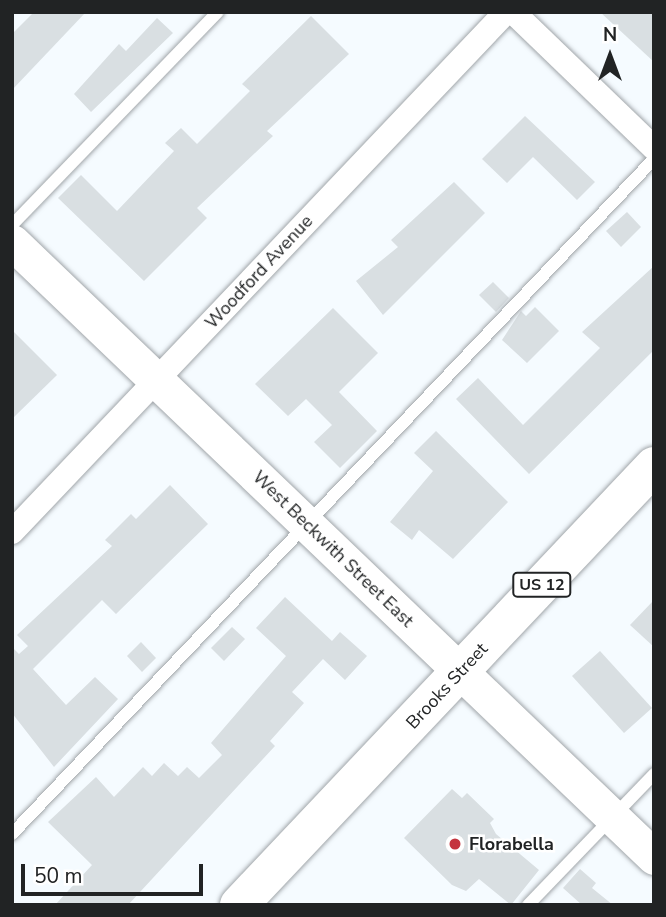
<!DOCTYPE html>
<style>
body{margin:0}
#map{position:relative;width:666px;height:917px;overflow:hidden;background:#f5fbff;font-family:"Nunito Sans",sans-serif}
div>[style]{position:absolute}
.building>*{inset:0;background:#d9dfe2}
.roads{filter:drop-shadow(0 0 2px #a1a6aa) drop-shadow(0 0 2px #a1a6aa)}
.lane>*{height:12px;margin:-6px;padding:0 6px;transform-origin:6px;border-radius:6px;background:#fff}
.street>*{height:24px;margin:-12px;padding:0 12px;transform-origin:12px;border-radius:12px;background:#fff}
.secondary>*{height:35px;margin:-17.5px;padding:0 17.5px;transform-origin:17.5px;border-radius:17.5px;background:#fff}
.highway>*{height:38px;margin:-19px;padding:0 19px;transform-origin:19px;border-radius:19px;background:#fff}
.dots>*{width:19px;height:19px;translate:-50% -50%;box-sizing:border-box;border:4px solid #fff;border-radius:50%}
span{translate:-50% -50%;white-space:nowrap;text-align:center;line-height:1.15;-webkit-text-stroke:5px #fff;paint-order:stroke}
.shield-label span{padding:2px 5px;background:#fff;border:2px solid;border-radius:5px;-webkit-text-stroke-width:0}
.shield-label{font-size:16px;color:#212324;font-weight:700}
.street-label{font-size:18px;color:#212324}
.poi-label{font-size:18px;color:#212324;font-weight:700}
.left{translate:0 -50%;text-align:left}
.frame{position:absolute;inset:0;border:14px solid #212324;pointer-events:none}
.north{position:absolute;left:575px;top:21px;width:70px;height:70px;-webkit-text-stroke:5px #fff;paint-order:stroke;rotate:0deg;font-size:19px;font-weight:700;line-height:28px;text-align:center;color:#212324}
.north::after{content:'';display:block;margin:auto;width:24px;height:32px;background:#212324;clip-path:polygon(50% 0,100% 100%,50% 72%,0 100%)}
.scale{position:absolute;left:21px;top:864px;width:182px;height:32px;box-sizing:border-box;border:4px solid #212324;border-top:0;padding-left:9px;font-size:21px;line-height:24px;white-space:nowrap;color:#212324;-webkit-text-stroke:5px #fff;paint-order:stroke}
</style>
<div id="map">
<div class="building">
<i style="clip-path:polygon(34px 12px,86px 12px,12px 90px,12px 34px)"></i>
<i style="clip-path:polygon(600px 12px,654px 12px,654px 62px)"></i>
<i style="clip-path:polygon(311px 16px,349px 54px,267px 131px,273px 136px,197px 208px,207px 218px,144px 281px,58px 198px,81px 175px,117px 211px,174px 151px,165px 143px,181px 128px,197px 144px,250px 91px,242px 84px)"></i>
<i style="clip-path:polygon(157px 18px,173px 33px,91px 112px,74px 94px,119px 44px,126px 51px)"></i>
<i style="clip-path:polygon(525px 116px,595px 182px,577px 200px,533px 157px,507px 183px,482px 159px)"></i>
<i style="clip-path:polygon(454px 182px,485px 213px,383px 315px,356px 281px,398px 247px,391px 240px)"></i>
<i style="clip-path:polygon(627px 212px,641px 227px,621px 247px,606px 231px)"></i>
<i style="clip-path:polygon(654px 266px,654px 350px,529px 474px,456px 399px,478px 378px,523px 425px,600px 348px,582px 332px)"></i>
<i style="clip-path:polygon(493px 282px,509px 298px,496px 312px,479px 295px)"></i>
<i style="clip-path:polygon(535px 307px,559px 331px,527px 363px,502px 340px,521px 311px,526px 316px)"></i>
<i style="clip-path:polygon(333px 308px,378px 353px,339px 392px,377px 431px,340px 468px,314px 442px,332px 425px,306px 399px,288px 416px,255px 384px)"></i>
<i style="clip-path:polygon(12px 330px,57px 375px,12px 419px)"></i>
<i style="clip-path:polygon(436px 431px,508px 502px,453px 559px,419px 530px,412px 540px,390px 522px,433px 471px,414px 453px)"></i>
<i style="clip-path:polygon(170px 485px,208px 524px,116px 614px,102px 600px,33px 669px,66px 705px,95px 677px,118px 699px,54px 767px,12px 713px,12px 647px,19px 654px,28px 646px,17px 635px,112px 546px,105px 540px,131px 514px,136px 519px)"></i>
<i style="clip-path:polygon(285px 597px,332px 641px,340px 632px,367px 656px,345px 680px,323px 659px,292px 692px,304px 703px,270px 741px,275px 746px,128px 905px,55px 905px,92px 865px,48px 822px,96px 777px,114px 797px,143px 767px,152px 776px,164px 763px,178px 776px,187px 767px,199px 778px,222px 755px,211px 743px,286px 656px,256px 628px)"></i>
<i style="clip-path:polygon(654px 600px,654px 647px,630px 625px)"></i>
<i style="clip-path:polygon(232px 627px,245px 639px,224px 661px,211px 648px)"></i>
<i style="clip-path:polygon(141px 642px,156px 658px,142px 672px,127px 656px)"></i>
<i style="clip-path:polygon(600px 651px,652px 708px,624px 733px,572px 676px)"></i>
<i style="clip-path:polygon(452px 789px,462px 798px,467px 793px,494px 819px,490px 823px,496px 834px,539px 870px,511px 905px,479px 879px,466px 891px,452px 885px,404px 838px)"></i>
<i style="clip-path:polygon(580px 869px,596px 883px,592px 888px,613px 905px,582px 905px,563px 888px)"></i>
</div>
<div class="roads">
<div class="lane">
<i style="left:12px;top:225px;width:296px;rotate:-46deg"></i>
<i style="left:12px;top:834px;width:932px;rotate:-46.44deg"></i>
<i style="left:528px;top:905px;width:182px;rotate:-46.1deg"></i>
</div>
<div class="street">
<i style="left:513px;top:12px;width:196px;rotate:44deg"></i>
<i style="left:12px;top:532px;width:717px;rotate:-46.47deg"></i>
</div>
<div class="secondary">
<i style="left:12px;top:242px;width:889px;rotate:43.77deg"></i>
</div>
<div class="highway">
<i style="left:239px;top:905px;width:604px;rotate:-46.61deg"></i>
</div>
</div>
<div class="dots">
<i style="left:455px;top:844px;background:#c4343e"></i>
</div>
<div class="shield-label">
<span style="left:542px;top:585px">US 12</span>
</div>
<div class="street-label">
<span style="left:259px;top:272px;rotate:-47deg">Woodford Avenue</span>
<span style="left:333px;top:549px;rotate:44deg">West Beckwith Street East</span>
<span style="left:447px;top:686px;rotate:-47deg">Brooks Street</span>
</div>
<div class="poi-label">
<span class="left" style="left:469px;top:844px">Florabella</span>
</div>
<div class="frame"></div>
<div class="north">N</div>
<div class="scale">50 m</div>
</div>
